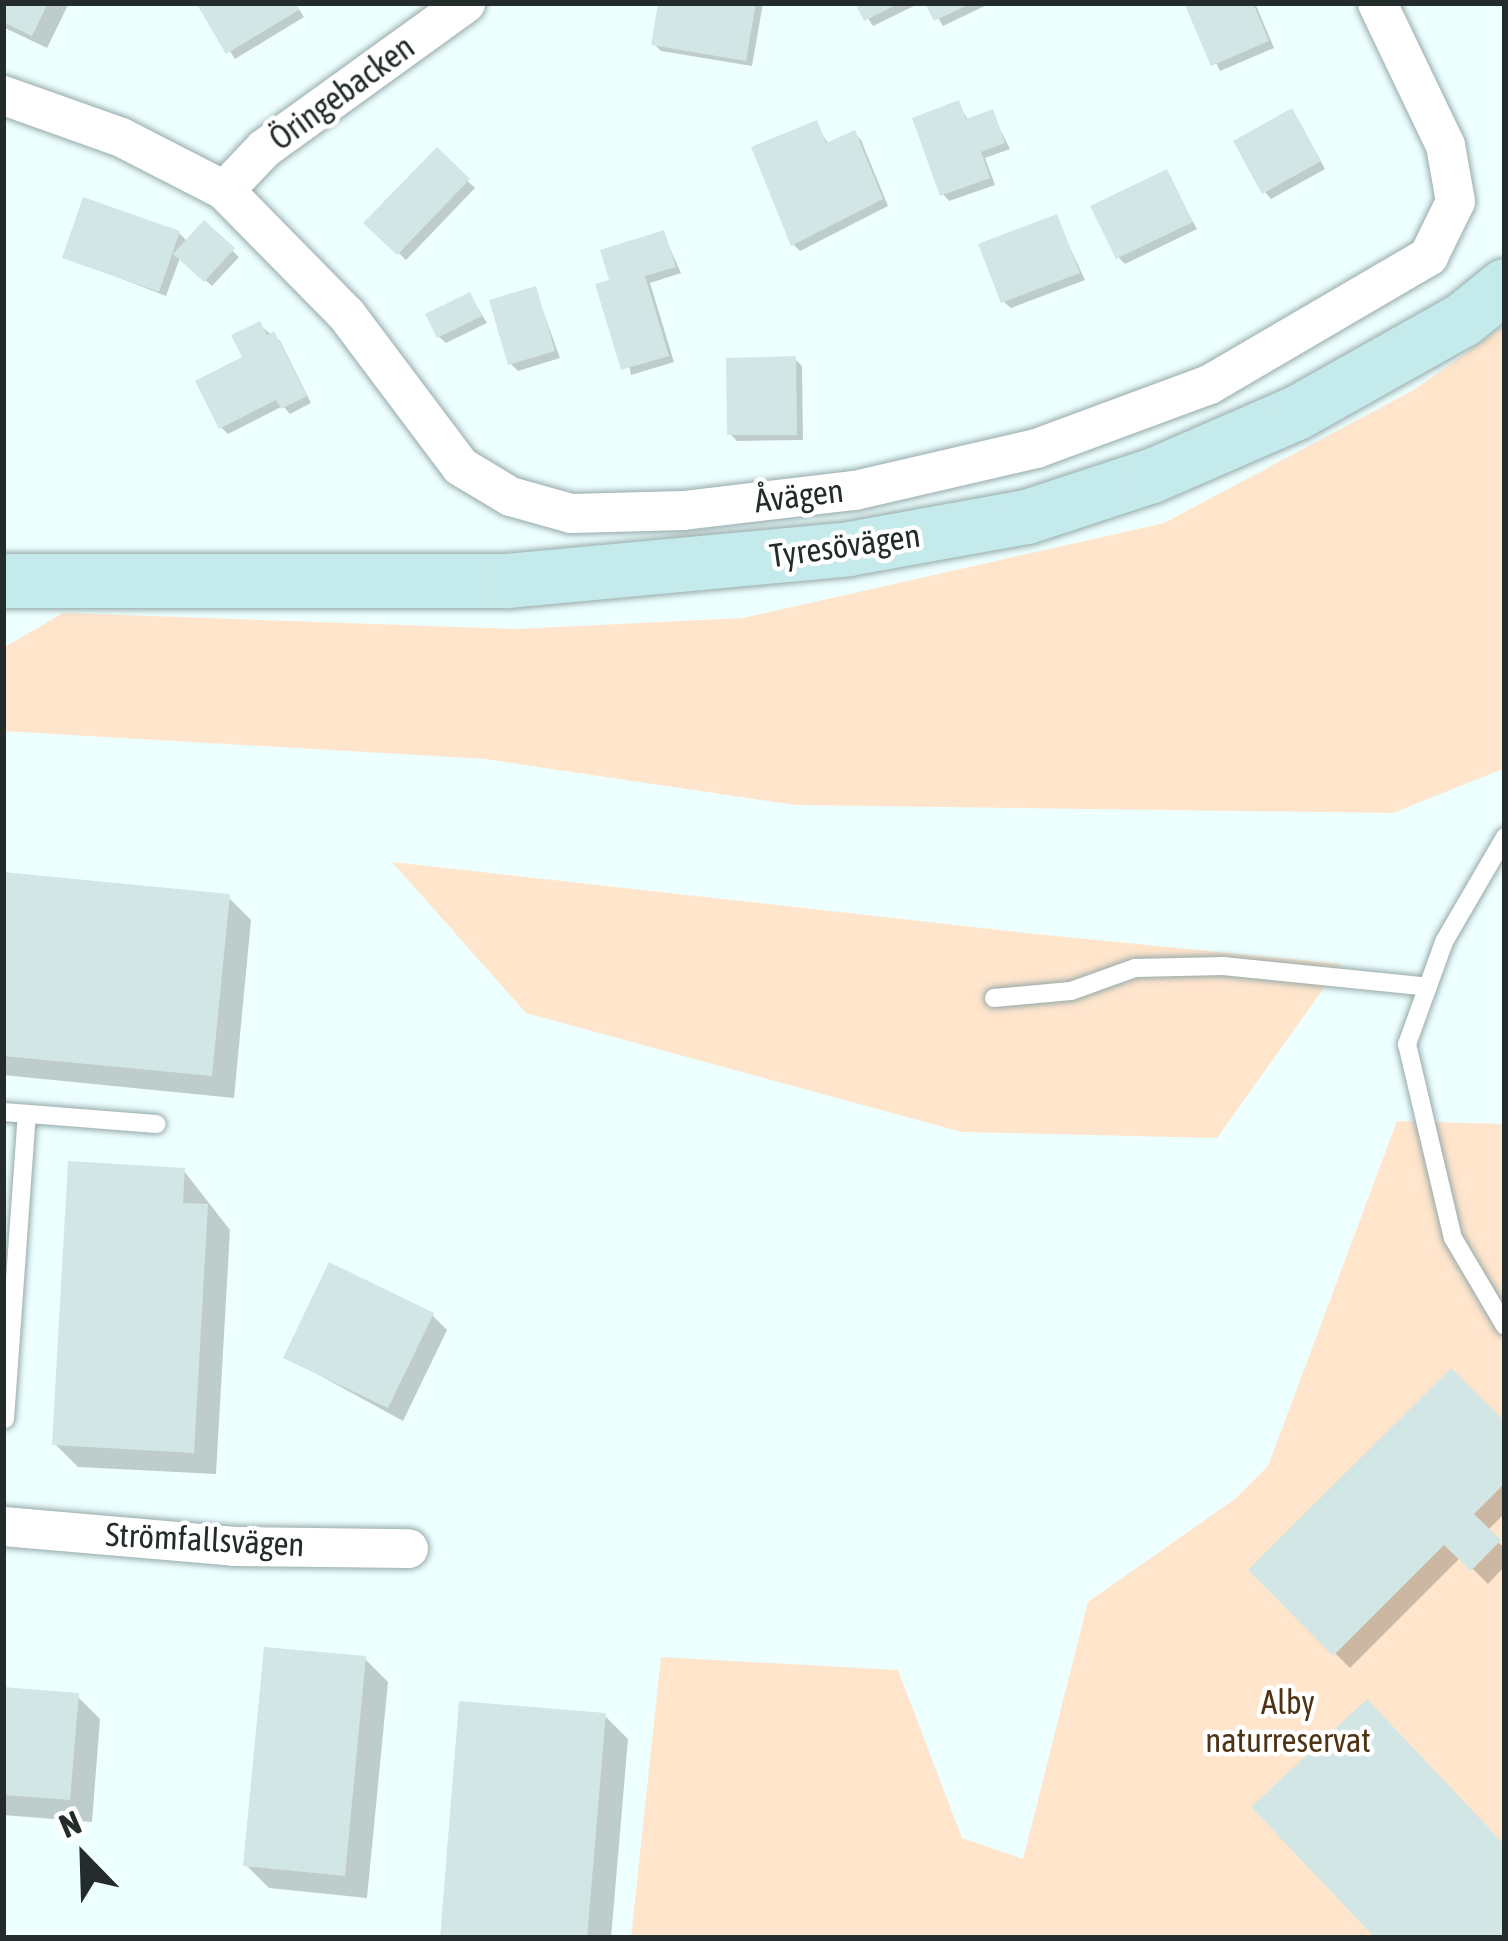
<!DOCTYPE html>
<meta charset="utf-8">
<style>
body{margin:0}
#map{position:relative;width:1508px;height:1941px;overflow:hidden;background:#eff;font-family:"Asap Condensed",sans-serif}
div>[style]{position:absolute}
.green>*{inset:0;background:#ffe5cc}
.shadow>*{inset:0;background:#0003}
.building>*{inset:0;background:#d2e6e6}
.roads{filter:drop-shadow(0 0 3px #97aaaa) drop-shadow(0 0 3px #97aaaa)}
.lane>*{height:18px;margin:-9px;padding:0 9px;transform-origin:9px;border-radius:9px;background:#fff}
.street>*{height:39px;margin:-19.5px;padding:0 19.5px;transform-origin:19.5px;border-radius:19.5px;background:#fff}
.secondary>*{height:54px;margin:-27px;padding:0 27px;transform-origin:27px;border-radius:27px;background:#c5eaeb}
span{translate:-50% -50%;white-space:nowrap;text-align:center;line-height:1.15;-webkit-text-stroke:9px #fff;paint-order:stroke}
.street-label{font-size:33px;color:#232b2b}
.park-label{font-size:33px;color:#4e3314}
.frame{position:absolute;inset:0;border:6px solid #232b2b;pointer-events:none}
.north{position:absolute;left:24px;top:1797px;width:120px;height:120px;-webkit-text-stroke:9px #fff;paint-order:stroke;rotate:337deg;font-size:33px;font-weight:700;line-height:48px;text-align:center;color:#232b2b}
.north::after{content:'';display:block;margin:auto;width:42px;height:54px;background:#232b2b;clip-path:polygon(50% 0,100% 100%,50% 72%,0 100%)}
</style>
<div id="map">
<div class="green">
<i style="clip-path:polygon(1505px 325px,1505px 768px,1393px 813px,795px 805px,485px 759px,3px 731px,3px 648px,63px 613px,516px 629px,743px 618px,1164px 523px,1414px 390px)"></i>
<i style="clip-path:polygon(392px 862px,1036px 934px,1341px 964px,1217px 1138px,962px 1132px,526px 1013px)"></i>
<i style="clip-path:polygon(1397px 1121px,1505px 1124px,1505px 1938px,631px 1938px,661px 1657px,898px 1670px,962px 1838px,1023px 1859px,1088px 1602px,1235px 1499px,1268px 1466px)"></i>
</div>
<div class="shadow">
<i style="clip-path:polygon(3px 3px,69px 3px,47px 48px,3px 27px)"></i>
<i style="clip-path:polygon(199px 3px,295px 3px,304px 17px,235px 59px)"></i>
<i style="clip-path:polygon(661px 3px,763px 3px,752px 66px,661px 51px,654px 44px)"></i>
<i style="clip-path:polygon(858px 3px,920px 3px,873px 26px)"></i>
<i style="clip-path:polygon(929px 3px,991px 3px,943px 26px)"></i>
<i style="clip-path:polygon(1187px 3px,1255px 3px,1274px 48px,1220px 71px)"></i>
<i style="clip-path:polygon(958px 104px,969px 121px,992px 113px,1010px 149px,985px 158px,995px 185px,949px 201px,943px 194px)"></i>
<i style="clip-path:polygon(1298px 119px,1325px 169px,1271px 199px,1265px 192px)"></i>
<i style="clip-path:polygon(816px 124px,829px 145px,855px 134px,861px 140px,888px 206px,800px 251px,793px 244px)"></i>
<i style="clip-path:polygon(437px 152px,475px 188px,406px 260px,368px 223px)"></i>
<i style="clip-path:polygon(1166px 173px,1197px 229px,1125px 264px,1118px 257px)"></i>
<i style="clip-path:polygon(1056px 217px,1085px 280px,1011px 308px,1004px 302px)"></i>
<i style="clip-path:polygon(204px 224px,239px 257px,212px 286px,180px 258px,166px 296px,65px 257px,179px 233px,188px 242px)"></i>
<i style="clip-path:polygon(663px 233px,681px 273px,650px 283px,674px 362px,631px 375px,612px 282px)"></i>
<i style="clip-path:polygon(535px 289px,560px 358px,518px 371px,511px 364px)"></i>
<i style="clip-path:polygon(470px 295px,487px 323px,446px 343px,439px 337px)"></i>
<i style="clip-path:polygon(259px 325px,280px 341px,311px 403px,290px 414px,283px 406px,228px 434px,221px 427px)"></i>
<i style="clip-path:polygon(795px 359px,802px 366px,803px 440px,737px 441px,730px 434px)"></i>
<i style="clip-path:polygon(3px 875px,228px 897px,251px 920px,234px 1098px,3px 1075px)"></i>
<i style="clip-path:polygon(184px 1171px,230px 1230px,216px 1474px,78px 1467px,55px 1444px)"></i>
<i style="clip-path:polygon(432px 1315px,447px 1330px,403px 1421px,286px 1357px)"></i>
<i style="clip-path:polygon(1505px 1426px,1505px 1513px,1487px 1531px,1505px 1549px,1505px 1566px,1488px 1584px,1461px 1557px,1350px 1668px,1252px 1570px)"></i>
<i style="clip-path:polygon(365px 1659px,388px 1682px,367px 1898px,269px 1888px,246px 1865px)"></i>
<i style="clip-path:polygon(3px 1690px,77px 1696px,100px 1719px,92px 1822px,3px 1815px)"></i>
<i style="clip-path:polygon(605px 1716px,628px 1739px,611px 1938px,443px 1938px)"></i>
</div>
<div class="building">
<i style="clip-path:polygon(3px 3px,48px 3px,32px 36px,3px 22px)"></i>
<i style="clip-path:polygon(196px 3px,295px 3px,299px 10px,226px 54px)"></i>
<i style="clip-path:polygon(658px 3px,756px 3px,746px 61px,651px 45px)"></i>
<i style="clip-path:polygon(855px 3px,900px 3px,864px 21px)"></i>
<i style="clip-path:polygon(925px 3px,972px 3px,934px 21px)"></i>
<i style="clip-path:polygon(1184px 3px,1253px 3px,1269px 41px,1211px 66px)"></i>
<i style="clip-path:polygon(959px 100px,966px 119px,993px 109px,1005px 143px,981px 152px,990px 178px,940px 196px,912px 118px)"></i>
<i style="clip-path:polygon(1292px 108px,1321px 161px,1262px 194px,1233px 141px)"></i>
<i style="clip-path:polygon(817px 120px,826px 143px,855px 130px,883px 199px,791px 246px,751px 147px)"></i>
<i style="clip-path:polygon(437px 147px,470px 179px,397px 255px,363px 223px)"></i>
<i style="clip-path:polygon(1167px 169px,1193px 222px,1116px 259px,1090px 206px)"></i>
<i style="clip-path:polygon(83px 197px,180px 231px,159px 292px,62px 258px)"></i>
<i style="clip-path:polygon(1057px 214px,1080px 273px,1001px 303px,978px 244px)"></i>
<i style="clip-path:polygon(204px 220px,235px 248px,204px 282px,173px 254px)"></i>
<i style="clip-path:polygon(664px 230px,676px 267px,645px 276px,669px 356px,621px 370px,595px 284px,609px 280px,600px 250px)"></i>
<i style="clip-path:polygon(536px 286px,555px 351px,508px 365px,489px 300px)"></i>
<i style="clip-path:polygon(470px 292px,482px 316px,437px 338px,425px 314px)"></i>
<i style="clip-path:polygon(260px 321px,267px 335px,274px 331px,307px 396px,281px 409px,276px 400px,219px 429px,195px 381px,242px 357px,231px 335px)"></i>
<i style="clip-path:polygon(796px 356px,797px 435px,727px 435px,726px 358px)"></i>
<i style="clip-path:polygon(3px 872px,230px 894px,212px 1076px,3px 1056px)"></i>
<i style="clip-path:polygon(68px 1161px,185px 1168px,183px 1203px,208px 1204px,194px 1453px,52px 1445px)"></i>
<i style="clip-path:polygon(329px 1262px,434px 1313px,388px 1408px,283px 1358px)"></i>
<i style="clip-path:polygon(1451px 1368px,1505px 1422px,1505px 1483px,1474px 1514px,1501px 1540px,1471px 1571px,1444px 1545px,1333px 1656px,1248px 1570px)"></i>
<i style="clip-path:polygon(264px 1647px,366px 1656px,345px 1876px,243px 1866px)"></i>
<i style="clip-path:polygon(3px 1687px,79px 1693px,70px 1800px,3px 1795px)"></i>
<i style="clip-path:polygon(1367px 1699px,1505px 1845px,1505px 1938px,1375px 1938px,1251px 1807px)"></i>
<i style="clip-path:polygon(459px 1701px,606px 1713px,587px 1938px,440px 1938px)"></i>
</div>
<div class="roads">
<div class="lane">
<i style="left:1505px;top:837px;width:121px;rotate:120.2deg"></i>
<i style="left:1444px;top:942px;width:109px;rotate:109.9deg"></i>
<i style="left:1407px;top:1044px;width:199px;rotate:76.7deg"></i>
<i style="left:1453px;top:1238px;width:102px;rotate:59.4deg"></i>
<i style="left:994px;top:998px;width:77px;rotate:-5.2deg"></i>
<i style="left:1071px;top:991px;width:68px;rotate:-19.8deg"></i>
<i style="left:1135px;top:968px;width:88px;rotate:-1.3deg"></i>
<i style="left:1223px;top:966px;width:206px;rotate:5.8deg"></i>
<i style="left:3px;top:1112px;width:154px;rotate:4.5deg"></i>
<i style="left:5px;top:1419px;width:306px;rotate:-85.9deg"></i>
</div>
<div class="street">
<i style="left:3px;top:95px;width:125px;rotate:19.6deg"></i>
<i style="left:121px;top:137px;width:116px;rotate:27.2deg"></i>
<i style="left:224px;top:190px;width:174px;rotate:45.5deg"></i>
<i style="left:346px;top:314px;width:190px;rotate:53.1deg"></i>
<i style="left:460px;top:466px;width:58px;rotate:31deg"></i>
<i style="left:510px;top:496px;width:63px;rotate:15.6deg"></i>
<i style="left:571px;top:513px;width:112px;rotate:-1.5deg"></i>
<i style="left:683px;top:510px;width:172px;rotate:-6.7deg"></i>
<i style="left:854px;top:490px;width:187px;rotate:-13deg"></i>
<i style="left:1036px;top:448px;width:184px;rotate:-20.3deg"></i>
<i style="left:1209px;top:384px;width:254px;rotate:-30.3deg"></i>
<i style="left:1428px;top:256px;width:61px;rotate:-63.9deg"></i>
<i style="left:1455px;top:201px;width:57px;rotate:-100.1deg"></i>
<i style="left:1445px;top:145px;width:157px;rotate:-115.6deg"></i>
<i style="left:224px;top:190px;width:58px;rotate:-46.4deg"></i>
<i style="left:264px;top:148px;width:248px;rotate:-35.8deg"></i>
<i style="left:3px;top:1526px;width:232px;rotate:4.9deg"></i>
<i style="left:234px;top:1546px;width:174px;rotate:0.7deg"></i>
</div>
<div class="secondary">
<i style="left:3px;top:581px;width:504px"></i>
<i style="left:507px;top:581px;width:343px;rotate:-5.3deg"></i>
<i style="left:849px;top:549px;width:181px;rotate:-10.2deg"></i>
<i style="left:1027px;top:517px;width:132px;rotate:-18.2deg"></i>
<i style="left:1152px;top:476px;width:158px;rotate:-23.5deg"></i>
<i style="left:1297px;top:413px;width:190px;rotate:-29.3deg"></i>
<i style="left:1463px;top:320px;width:54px;rotate:-39deg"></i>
</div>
</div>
<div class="street-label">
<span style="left:342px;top:93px;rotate:-36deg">Öringebacken</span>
<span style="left:799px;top:496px;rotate:-7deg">Åvägen</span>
<span style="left:845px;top:546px;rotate:-8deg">Tyresövägen</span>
<span style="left:205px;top:1540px;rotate:3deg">Strömfallsvägen</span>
</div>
<div class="park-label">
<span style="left:1288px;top:1722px">Alby<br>naturreservat</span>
</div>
<div class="frame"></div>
<div class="north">N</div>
</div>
